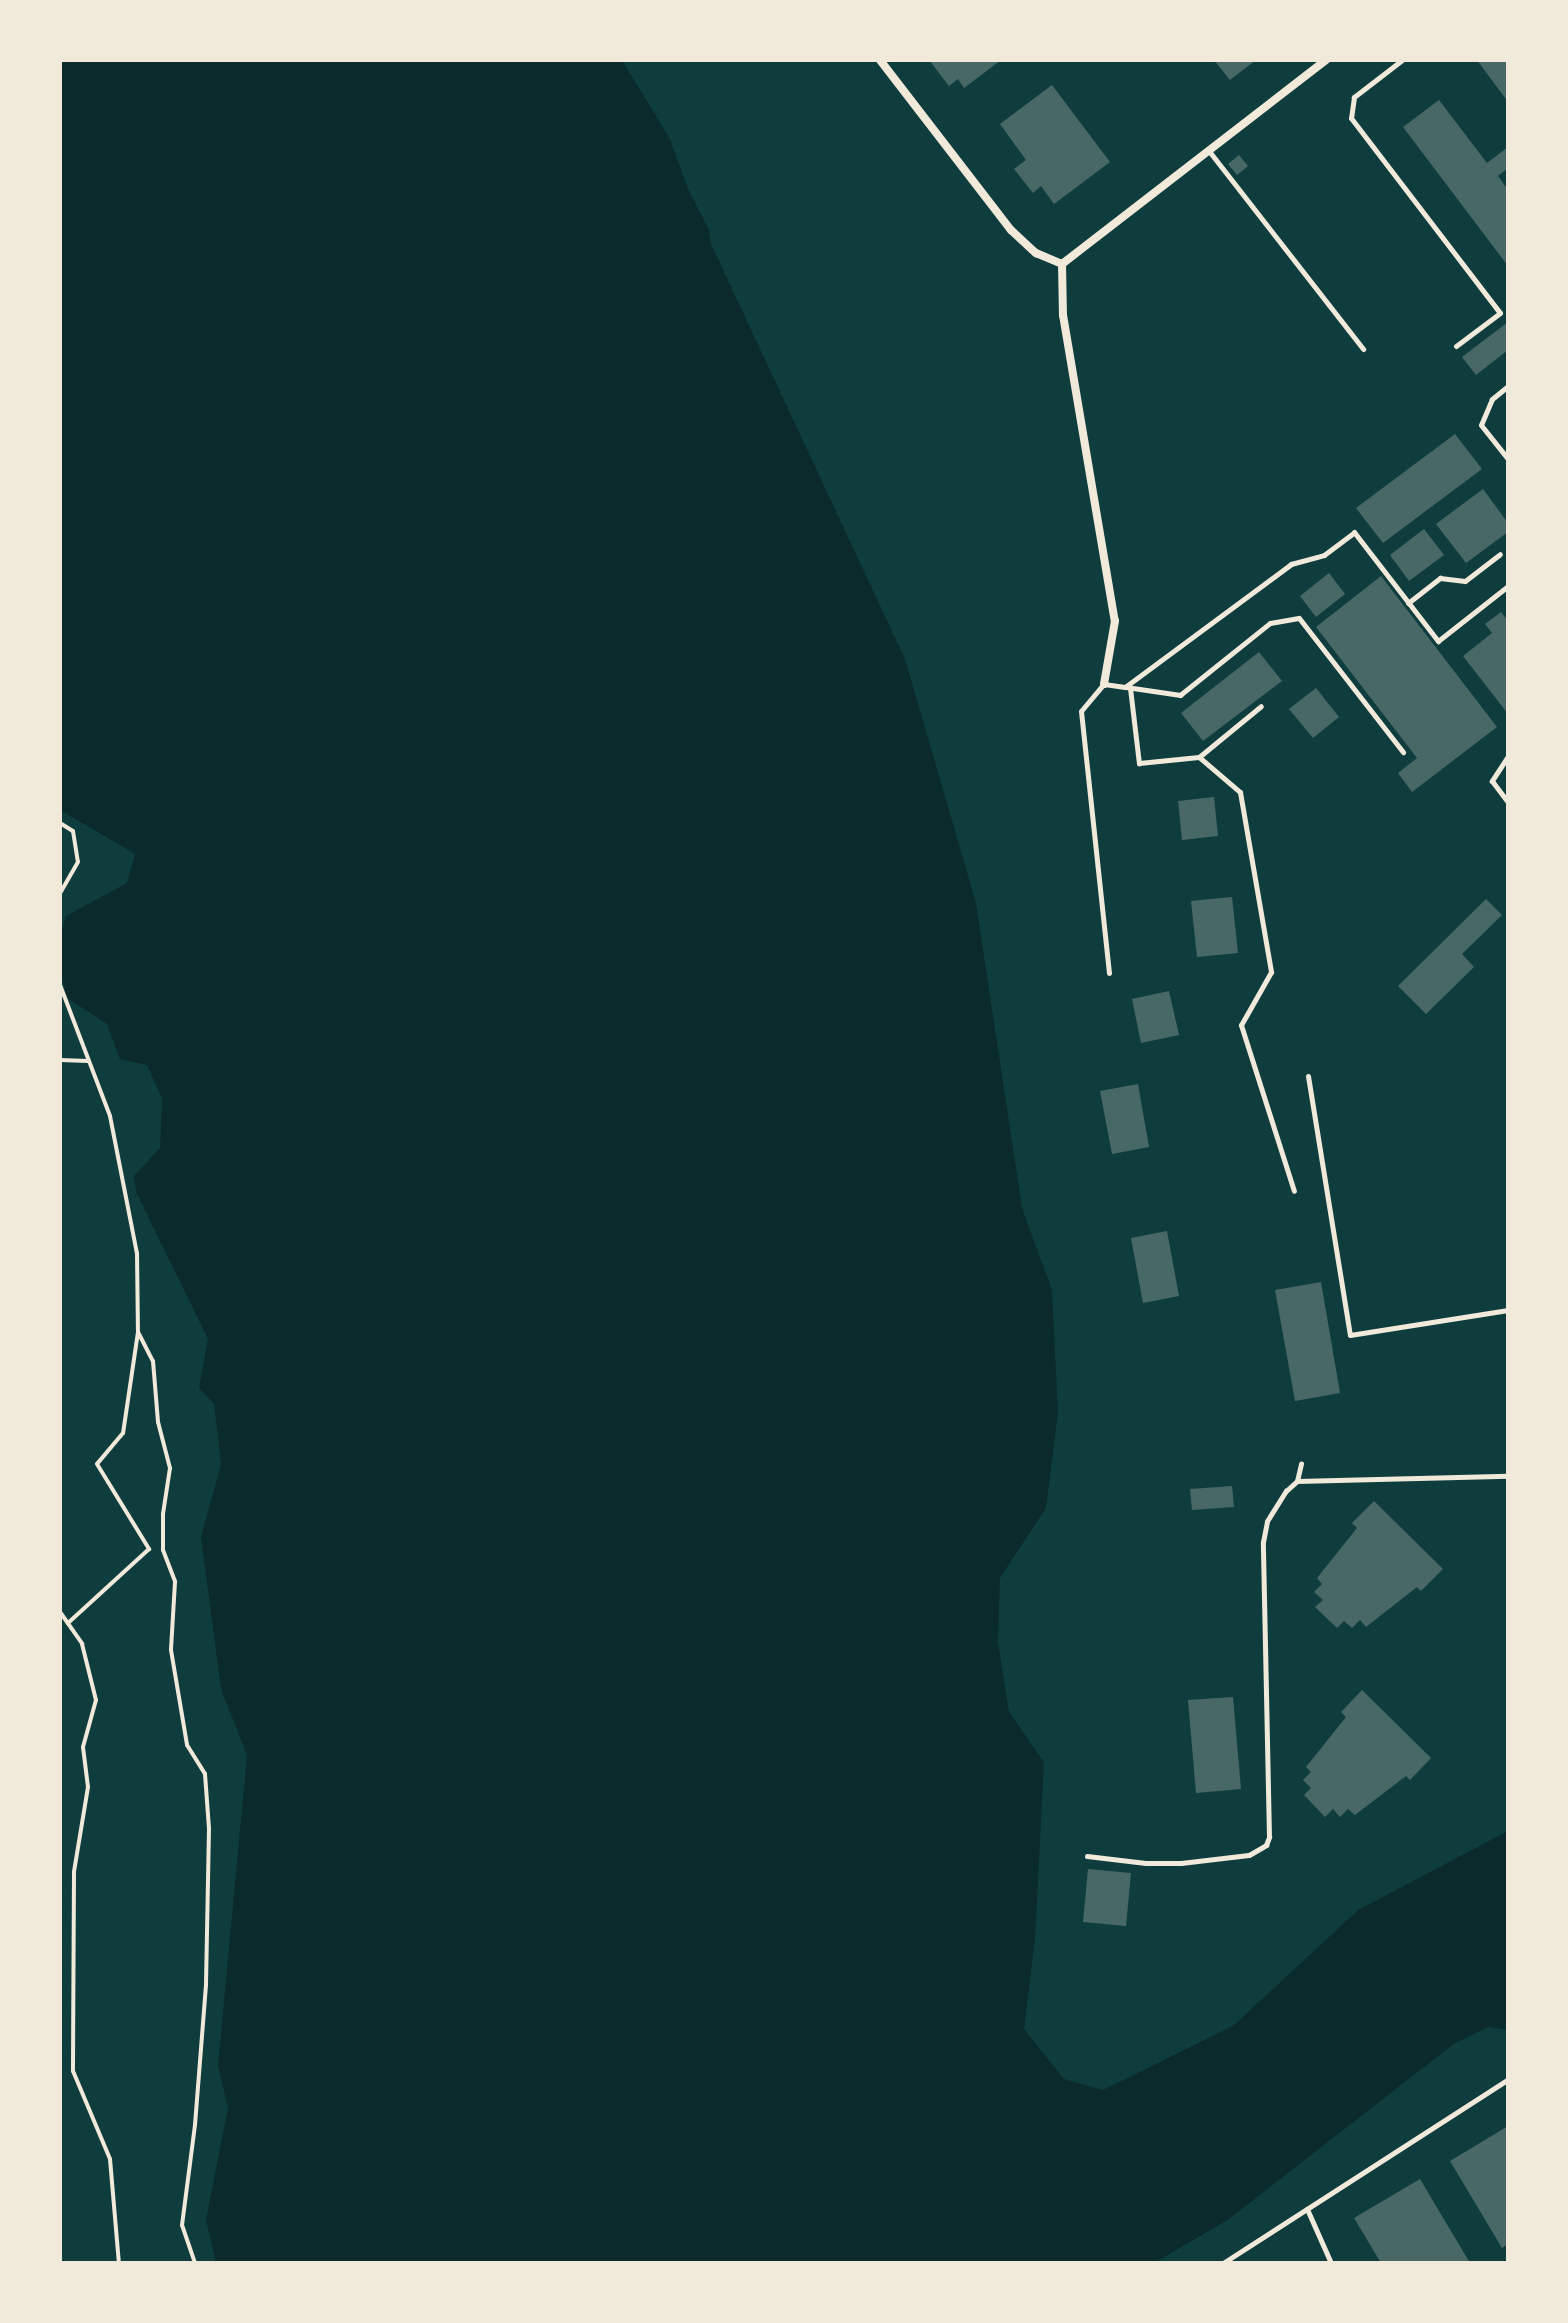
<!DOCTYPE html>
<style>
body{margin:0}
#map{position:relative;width:1568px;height:2323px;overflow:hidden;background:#0f3d3e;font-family:"Roboto Condensed",sans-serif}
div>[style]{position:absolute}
.water>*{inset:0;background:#0a2a2b}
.building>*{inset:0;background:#486865}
.path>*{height:4px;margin:-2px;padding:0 2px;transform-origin:2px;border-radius:2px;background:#f1e9da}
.service>*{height:5px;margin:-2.5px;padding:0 2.5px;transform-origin:2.5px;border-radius:2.5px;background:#f1e9da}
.minor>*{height:8px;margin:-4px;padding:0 4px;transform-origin:4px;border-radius:4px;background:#f1e9da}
span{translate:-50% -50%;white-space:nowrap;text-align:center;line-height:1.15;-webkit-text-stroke:7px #f1e9da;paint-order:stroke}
.frame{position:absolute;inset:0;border:62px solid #f1e9da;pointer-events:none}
</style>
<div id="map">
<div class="water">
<i style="clip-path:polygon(60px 60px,622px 60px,670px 139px,688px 189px,709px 230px,711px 244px,905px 659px,976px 903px,1022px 1208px,1052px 1290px,1058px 1412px,1046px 1508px,1000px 1578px,998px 1642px,1009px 1712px,1044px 1762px,1035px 1939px,1024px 2029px,1064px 2079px,1103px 2090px,1233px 2026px,1358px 1910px,1508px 1831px,1508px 2030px,1489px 2027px,1455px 2043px,1229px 2219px,1154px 2263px,216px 2263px,206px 2220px,228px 2108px,218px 2065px,247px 1755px,221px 1689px,201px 1537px,221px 1464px,214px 1404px,199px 1388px,208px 1339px,136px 1192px,134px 1176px,160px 1148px,162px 1099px,147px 1065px,120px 1059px,107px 1024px,67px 998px,60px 969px,60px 937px,66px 916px,127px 883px,135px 854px,60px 810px)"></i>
</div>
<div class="building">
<i style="clip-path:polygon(929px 60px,1001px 60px,964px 88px,958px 79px,949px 86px)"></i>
<i style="clip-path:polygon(1214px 60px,1256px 60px,1230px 80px)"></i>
<i style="clip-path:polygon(1477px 60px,1508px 60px,1508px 102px)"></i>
<i style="clip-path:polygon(1052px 85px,1110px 162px,1054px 204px,1041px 186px,1033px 193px,1014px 169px,1026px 160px,1000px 124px)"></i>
<i style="clip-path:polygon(1439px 100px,1487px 163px,1508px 147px,1508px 168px,1498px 176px,1508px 190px,1508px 266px,1403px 127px)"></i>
<i style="clip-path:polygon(1239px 155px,1248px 166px,1237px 175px,1228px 164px)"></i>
<i style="clip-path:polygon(1508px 322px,1508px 350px,1476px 375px,1462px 357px)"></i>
<i style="clip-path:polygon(1455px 434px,1482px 469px,1383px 543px,1356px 508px)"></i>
<i style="clip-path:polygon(1483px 489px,1508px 523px,1508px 532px,1466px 563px,1436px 524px)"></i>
<i style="clip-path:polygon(1424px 529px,1444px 555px,1409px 581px,1390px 555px)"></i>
<i style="clip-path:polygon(1329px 573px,1345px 594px,1316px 617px,1300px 596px)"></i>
<i style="clip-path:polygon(1381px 576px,1497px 727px,1412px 792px,1398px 773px,1417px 758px,1316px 627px)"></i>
<i style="clip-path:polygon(1501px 612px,1508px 621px,1508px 714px,1463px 656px,1492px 633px,1485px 624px)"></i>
<i style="clip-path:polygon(1259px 652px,1282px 681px,1203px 741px,1181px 713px)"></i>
<i style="clip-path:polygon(1316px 688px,1339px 717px,1313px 738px,1289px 709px)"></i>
<i style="clip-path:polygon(1214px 797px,1218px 836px,1182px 840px,1178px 801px)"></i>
<i style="clip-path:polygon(1232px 897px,1238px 953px,1197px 957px,1191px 901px)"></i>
<i style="clip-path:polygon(1486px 899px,1502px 915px,1462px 954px,1474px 967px,1426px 1014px,1398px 986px)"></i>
<i style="clip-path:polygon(1169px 991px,1179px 1035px,1141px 1043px,1132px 999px)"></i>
<i style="clip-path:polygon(1138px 1084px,1149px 1147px,1112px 1154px,1100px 1091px)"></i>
<i style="clip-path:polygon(1167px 1231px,1179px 1296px,1143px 1303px,1131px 1238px)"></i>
<i style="clip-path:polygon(1321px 1282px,1340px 1393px,1295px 1401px,1275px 1290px)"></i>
<i style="clip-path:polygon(1232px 1486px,1234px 1507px,1192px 1510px,1190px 1489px)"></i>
<i style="clip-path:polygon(1374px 1501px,1443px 1569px,1421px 1591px,1417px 1587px,1366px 1627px,1360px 1620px,1352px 1628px,1344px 1621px,1337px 1628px,1315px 1607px,1323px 1600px,1314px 1592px,1322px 1584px,1317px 1578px,1357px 1528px,1352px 1523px)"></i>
<i style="clip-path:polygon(1362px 1690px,1431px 1758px,1410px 1780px,1406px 1776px,1355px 1815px,1348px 1809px,1340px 1817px,1333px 1809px,1325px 1817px,1304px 1795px,1311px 1788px,1303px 1780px,1311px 1772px,1306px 1767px,1346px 1717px,1341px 1712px)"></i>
<i style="clip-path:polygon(1233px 1697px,1241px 1789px,1196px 1793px,1188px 1700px)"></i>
<i style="clip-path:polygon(1088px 1869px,1131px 1873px,1126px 1926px,1083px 1922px)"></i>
<i style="clip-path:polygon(1508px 2126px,1508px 2244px,1502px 2248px,1450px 2161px)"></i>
<i style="clip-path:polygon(1420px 2179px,1470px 2263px,1381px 2263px,1354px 2218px)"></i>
</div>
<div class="path">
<i style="left:60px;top:823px;width:15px;rotate:32deg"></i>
<i style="left:73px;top:831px;width:31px;rotate:81deg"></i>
<i style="left:78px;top:862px;width:36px;rotate:120deg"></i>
<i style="left:60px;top:985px;width:140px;rotate:69.1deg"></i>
<i style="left:110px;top:1116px;width:140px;rotate:78.9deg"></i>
<i style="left:137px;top:1253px;width:79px;rotate:89.3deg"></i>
<i style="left:138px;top:1332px;width:102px;rotate:98.4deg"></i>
<i style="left:123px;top:1433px;width:40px;rotate:130deg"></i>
<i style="left:97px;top:1464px;width:100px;rotate:58.5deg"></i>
<i style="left:149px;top:1549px;width:110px;rotate:137.6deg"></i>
<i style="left:60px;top:1060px;width:28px;rotate:2deg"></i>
<i style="left:138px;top:1332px;width:33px;rotate:63deg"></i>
<i style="left:153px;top:1361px;width:61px;rotate:85.3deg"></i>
<i style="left:158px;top:1422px;width:48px;rotate:75.4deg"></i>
<i style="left:170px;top:1468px;width:47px;rotate:98.7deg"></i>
<i style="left:163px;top:1514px;width:36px;rotate:90deg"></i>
<i style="left:163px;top:1550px;width:34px;rotate:69deg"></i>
<i style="left:175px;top:1582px;width:68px;rotate:93.4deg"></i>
<i style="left:171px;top:1650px;width:96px;rotate:80.4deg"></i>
<i style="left:187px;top:1745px;width:34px;rotate:58deg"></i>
<i style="left:205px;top:1774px;width:54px;rotate:85.8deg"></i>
<i style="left:209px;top:1828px;width:157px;rotate:91.1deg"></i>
<i style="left:206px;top:1985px;width:140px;rotate:94.5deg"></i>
<i style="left:195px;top:2125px;width:101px;rotate:97.4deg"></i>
<i style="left:182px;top:2225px;width:40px;rotate:71.1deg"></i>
<i style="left:60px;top:1612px;width:39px;rotate:55deg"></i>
<i style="left:82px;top:1644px;width:58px;rotate:76deg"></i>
<i style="left:96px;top:1700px;width:49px;rotate:105.5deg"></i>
<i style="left:83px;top:1747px;width:40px;rotate:82.9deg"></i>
<i style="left:88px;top:1787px;width:86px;rotate:99.4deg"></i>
<i style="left:74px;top:1872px;width:199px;rotate:90.3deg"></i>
<i style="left:73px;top:2071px;width:95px;rotate:67.2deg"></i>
<i style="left:110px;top:2159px;width:104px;rotate:85.1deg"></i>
</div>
<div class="service">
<i style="left:1402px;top:60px;width:61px;rotate:142.4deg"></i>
<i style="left:1354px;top:97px;width:21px;rotate:98deg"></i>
<i style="left:1351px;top:118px;width:245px;rotate:52.6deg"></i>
<i style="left:1500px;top:313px;width:55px;rotate:143.1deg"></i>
<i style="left:1209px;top:151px;width:251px;rotate:52.1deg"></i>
<i style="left:1508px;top:386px;width:21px;rotate:141deg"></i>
<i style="left:1492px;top:399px;width:28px;rotate:113deg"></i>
<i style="left:1481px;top:425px;width:43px;rotate:51.5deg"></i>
<i style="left:1408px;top:603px;width:41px;rotate:-38deg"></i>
<i style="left:1440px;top:578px;width:25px;rotate:7deg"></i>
<i style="left:1465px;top:581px;width:44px;rotate:-37.6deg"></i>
<i style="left:1126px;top:687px;width:55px;rotate:8.4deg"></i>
<i style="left:1180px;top:695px;width:115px;rotate:-38.7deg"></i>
<i style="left:1270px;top:623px;width:29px;rotate:-10deg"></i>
<i style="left:1299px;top:618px;width:170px;rotate:52.2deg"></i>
<i style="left:1130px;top:688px;width:76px;rotate:83.2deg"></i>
<i style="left:1139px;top:763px;width:60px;rotate:-5.7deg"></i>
<i style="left:1199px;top:757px;width:80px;rotate:-39.4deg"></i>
<i style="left:1508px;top:756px;width:30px;rotate:123deg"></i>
<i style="left:1492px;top:781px;width:26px;rotate:53deg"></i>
<i style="left:1199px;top:757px;width:54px;rotate:40.5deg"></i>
<i style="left:1240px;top:792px;width:183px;rotate:80.2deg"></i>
<i style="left:1271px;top:972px;width:61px;rotate:119.5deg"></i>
<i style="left:1241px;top:1025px;width:174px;rotate:72.3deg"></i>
<i style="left:1109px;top:973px;width:263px;rotate:-96.1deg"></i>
<i style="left:1081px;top:711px;width:35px;rotate:-50deg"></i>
<i style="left:1104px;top:684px;width:21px;rotate:8deg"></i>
<i style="left:1125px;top:687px;width:207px;rotate:-36.5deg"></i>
<i style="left:1291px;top:564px;width:34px;rotate:-15deg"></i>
<i style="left:1324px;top:555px;width:38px;rotate:-37deg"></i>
<i style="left:1354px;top:532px;width:138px;rotate:52.4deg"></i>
<i style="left:1438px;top:641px;width:89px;rotate:-38.2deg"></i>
<i style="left:1308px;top:1076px;width:262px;rotate:80.8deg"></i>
<i style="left:1350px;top:1335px;width:160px;rotate:-9deg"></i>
<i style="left:1297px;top:1481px;width:18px;rotate:-77deg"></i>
<i style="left:1087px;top:1856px;width:59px;rotate:6.8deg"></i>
<i style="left:1146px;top:1863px;width:35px"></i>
<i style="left:1181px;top:1863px;width:68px;rotate:-6.7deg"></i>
<i style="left:1249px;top:1855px;width:20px;rotate:-30deg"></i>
<i style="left:1266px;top:1845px;width:9px;rotate:-69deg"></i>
<i style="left:1269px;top:1837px;width:295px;rotate:-91.2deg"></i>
<i style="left:1263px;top:1542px;width:21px;rotate:-79deg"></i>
<i style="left:1267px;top:1521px;width:36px;rotate:-58deg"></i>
<i style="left:1286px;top:1491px;width:15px;rotate:-42deg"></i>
<i style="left:1297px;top:1481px;width:211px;rotate:-1.4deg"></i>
<i style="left:1307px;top:2209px;width:59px;rotate:66deg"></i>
<i style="left:1223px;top:2263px;width:339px;rotate:-32.8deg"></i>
</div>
<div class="minor">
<i style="left:880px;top:60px;width:215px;rotate:52.4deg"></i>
<i style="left:1011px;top:230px;width:34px;rotate:43deg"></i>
<i style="left:1036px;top:253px;width:28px;rotate:23deg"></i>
<i style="left:1062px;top:264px;width:51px;rotate:88.9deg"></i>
<i style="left:1063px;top:315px;width:310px;rotate:80.4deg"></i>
<i style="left:1115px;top:621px;width:64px;rotate:99.9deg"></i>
<i style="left:1062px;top:264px;width:334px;rotate:-37.7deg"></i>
</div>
<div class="frame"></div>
</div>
